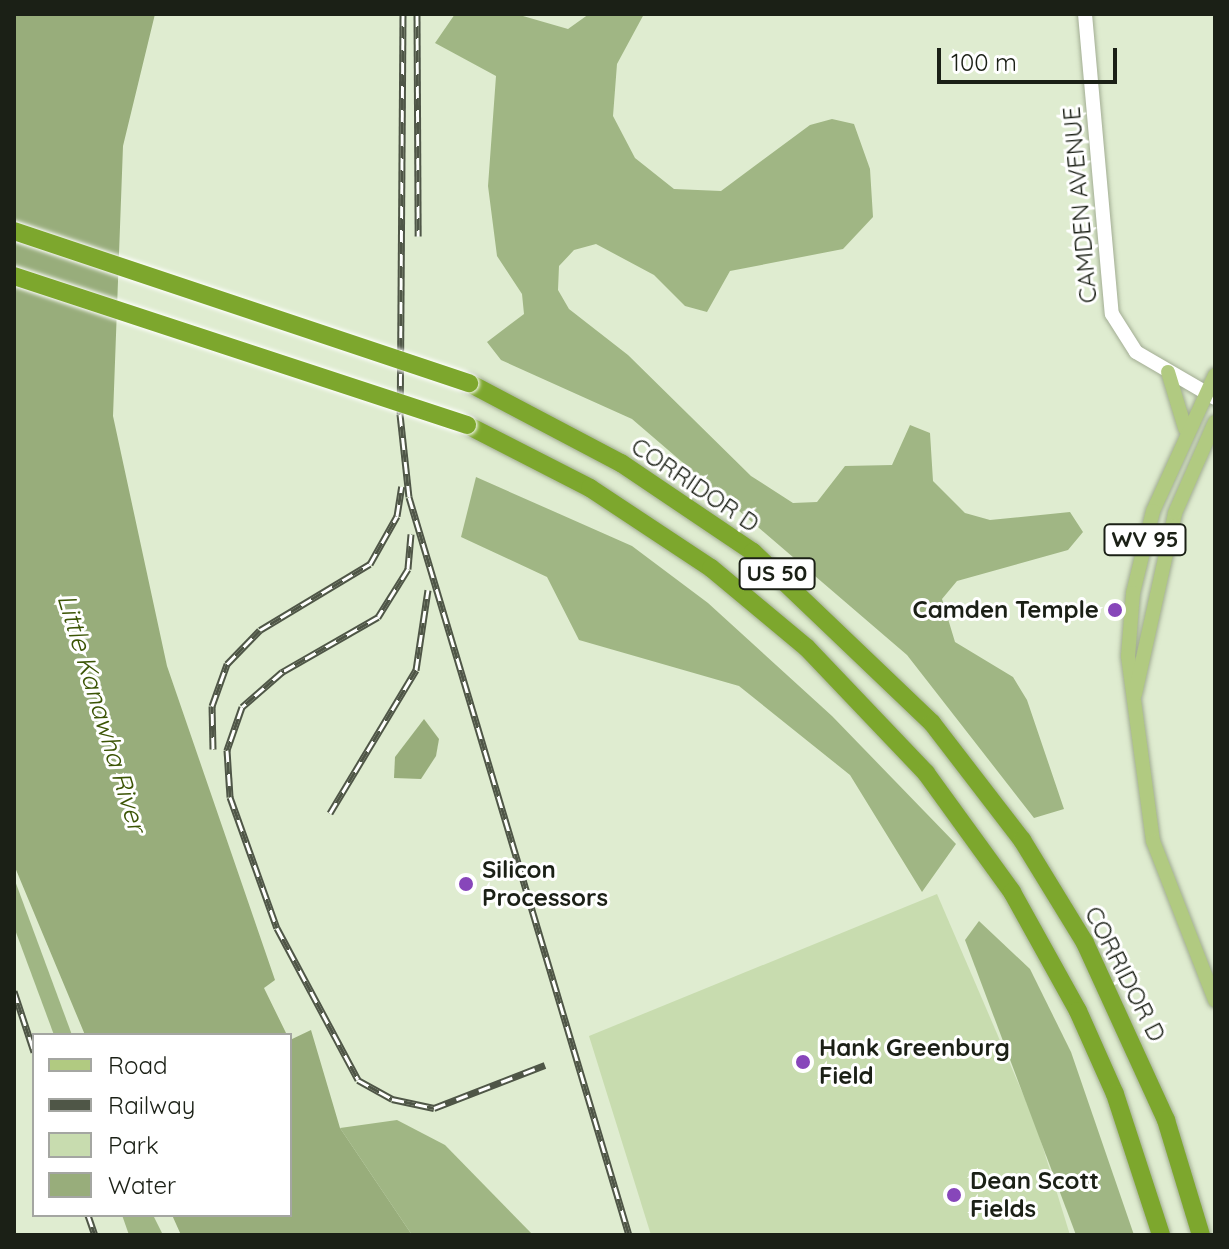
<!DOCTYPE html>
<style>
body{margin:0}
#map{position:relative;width:1229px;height:1249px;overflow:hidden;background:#dfecd0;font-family:Quicksand,sans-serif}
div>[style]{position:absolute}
.green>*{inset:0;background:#c8dcaf}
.forest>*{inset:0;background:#a0b684}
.water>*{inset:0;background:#98ad7b}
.roads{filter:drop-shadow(0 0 2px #a2ad93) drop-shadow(0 0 2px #a2ad93)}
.secondary>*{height:14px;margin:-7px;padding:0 7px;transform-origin:7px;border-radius:7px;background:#fff}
.primary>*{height:14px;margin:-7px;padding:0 7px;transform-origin:7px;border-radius:7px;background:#b1ca81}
.highway>*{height:18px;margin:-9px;padding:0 9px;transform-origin:9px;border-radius:9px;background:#7da72d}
.rail>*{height:7px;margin-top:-3.5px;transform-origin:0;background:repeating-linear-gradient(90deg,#fff 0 12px,#4f5647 0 24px);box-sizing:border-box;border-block:2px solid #4f5647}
.bridges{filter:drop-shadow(0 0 2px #fff) drop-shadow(0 0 2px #fff)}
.highway-bridge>*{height:18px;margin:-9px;padding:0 9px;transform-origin:9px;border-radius:9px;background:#7da72d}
.dots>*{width:22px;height:22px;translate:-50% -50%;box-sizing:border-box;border:4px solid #fff;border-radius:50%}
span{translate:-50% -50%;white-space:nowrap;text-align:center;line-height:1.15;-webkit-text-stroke:6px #fff;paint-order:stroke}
.shield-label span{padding:2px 6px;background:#fff;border:2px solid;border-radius:6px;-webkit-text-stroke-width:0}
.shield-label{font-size:22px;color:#1b2016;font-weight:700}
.street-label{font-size:24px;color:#1b2016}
.poi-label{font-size:24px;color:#1b2016;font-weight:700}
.right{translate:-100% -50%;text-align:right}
.left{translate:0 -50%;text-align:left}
.water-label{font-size:26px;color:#3b5404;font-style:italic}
.frame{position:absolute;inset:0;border:16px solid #1b2016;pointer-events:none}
.legend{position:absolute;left:32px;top:1033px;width:260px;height:184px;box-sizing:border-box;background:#fff;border:2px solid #a4a6a2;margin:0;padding:10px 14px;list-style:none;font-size:24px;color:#1b2016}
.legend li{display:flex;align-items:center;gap:16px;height:40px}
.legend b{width:40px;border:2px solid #a4a6a2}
.scale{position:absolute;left:937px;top:48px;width:180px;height:36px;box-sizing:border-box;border:4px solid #1b2016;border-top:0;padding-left:10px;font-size:24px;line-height:28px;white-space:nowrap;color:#1b2016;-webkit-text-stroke:6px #fff;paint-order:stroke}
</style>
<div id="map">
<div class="green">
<i style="clip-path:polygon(937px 894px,1035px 1122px,1070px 1235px,651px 1235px,589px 1036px)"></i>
</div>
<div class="forest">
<i style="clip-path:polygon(455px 14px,516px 14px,568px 29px,589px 14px,644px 14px,617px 64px,613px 116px,635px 158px,674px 189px,721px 191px,810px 125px,832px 119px,854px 124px,870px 169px,873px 217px,843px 249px,730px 271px,707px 312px,685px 306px,654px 275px,596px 244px,574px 250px,559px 266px,558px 290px,569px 309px,628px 355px,751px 476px,793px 503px,817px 502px,845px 466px,892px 465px,910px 425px,930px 433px,933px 481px,965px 513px,990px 520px,1070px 512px,1083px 532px,1068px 550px,957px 581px,942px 599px,955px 642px,1013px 677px,1027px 700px,1064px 809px,1034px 818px,907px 655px,632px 419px,501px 360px,487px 342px,524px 314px,522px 294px,497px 256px,488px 186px,496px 76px,435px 43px)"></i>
<i style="clip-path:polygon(476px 477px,632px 546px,708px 603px,832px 716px,956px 844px,922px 892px,850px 775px,739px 686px,579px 640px,547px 577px,461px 537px)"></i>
<i style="clip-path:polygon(14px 878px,72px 1035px,54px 1035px,14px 927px)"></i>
<i style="clip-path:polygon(979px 921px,1030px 969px,1071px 1052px,1134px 1235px,1076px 1235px,965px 940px)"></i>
<i style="clip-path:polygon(397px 1120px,445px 1145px,533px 1235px,412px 1235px,340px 1128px)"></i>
<i style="clip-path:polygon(122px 1215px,153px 1215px,163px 1235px,129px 1235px)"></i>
</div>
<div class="water">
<i style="clip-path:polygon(14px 14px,155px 14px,123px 146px,113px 416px,167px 666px,275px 980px,264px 988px,287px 1035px,85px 1035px,14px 865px)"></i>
<i style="clip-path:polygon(424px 719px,439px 739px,436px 756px,421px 779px,394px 778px,395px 757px)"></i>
<i style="clip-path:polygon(311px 1030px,340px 1128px,412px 1235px,181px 1235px,172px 1215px,290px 1215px,290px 1040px)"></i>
</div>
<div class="roads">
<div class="secondary">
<i style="left:1085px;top:14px;width:301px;rotate:84.9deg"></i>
<i style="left:1112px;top:314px;width:45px;rotate:57.7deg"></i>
<i style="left:1136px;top:352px;width:91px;rotate:30.2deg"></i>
</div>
<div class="primary">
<i style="left:1168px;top:372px;width:59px;rotate:73.1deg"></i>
<i style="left:1215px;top:375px;width:149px;rotate:114.5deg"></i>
<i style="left:1153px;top:511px;width:84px;rotate:103.7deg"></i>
<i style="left:1133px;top:593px;width:63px;rotate:94.5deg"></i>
<i style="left:1128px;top:656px;width:187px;rotate:82.3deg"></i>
<i style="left:1153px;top:841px;width:171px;rotate:68.7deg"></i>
<i style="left:1135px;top:694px;width:185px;rotate:-77.5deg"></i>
<i style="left:1175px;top:513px;width:99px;rotate:-66.3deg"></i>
</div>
<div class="highway">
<i style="left:469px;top:383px;width:172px;rotate:27.8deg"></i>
<i style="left:621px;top:463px;width:159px;rotate:34deg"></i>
<i style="left:753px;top:552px;width:248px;rotate:43.7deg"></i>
<i style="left:932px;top:723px;width:148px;rotate:52.4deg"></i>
<i style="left:1022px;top:840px;width:121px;rotate:58.5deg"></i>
<i style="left:1085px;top:943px;width:195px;rotate:65.4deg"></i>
<i style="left:1166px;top:1120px;width:120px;rotate:73.1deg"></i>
<i style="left:467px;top:425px;width:138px;rotate:27.1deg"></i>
<i style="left:590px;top:488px;width:145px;rotate:33.5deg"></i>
<i style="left:711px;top:568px;width:125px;rotate:39.8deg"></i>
<i style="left:807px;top:648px;width:173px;rotate:46.4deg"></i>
<i style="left:926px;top:773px;width:147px;rotate:54.1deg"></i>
<i style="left:1012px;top:892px;width:136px;rotate:61deg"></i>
<i style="left:1078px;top:1011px;width:91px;rotate:66deg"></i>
<i style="left:1115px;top:1094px;width:148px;rotate:71.9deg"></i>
</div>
</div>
<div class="rail">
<i style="left:403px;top:14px;width:400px;rotate:90.4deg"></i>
<i style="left:400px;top:414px;width:83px;rotate:83.8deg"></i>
<i style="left:409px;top:497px;width:770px;rotate:73.4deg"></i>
<i style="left:417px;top:14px;width:222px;rotate:89.7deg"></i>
<i style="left:411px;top:534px;width:35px;rotate:95deg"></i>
<i style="left:408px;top:569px;width:57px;rotate:122deg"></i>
<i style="left:378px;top:617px;width:111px;rotate:150.2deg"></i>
<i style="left:282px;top:672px;width:53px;rotate:138.8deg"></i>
<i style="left:242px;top:707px;width:46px;rotate:109.2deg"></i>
<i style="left:227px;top:750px;width:47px;rotate:86.3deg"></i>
<i style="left:230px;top:797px;width:139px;rotate:70.3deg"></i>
<i style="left:277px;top:928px;width:172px;rotate:61.9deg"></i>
<i style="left:358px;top:1080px;width:39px;rotate:29deg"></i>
<i style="left:392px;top:1099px;width:43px;rotate:12.1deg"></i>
<i style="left:434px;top:1108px;width:119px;rotate:-21.2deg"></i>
<i style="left:213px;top:749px;width:43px;rotate:-91.3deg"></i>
<i style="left:212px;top:706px;width:45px;rotate:-70.3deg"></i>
<i style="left:227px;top:664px;width:47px;rotate:-45.9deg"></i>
<i style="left:260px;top:630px;width:128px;rotate:-31deg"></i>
<i style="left:370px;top:564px;width:55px;rotate:-60.6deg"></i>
<i style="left:397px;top:516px;width:30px;rotate:-81deg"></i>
<i style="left:330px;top:813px;width:167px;rotate:-59deg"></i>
<i style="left:416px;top:670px;width:81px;rotate:-81.5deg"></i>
<i style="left:14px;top:991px;width:64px;rotate:71.8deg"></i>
<i style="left:88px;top:1215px;width:21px;rotate:71deg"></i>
</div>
<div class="bridges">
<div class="highway-bridge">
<i style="left:14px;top:231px;width:480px;rotate:18.5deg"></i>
<i style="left:14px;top:276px;width:477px;rotate:18.2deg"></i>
</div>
</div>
<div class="dots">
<i style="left:1115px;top:610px;background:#8746ba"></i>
<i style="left:466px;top:884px;background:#8746ba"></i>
<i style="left:803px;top:1062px;background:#8746ba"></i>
<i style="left:954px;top:1195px;background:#8746ba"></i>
</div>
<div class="shield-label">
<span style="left:1145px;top:540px">WV 95</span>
<span style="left:777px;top:574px">US 50</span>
</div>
<div class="street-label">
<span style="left:1080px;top:205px;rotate:-95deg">CAMDEN AVENUE</span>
<span style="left:695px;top:485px;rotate:34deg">CORRIDOR D</span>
<span style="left:1125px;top:974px;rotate:63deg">CORRIDOR D</span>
</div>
<div class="poi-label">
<span class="right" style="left:1099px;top:610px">Camden Temple</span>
<span class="left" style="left:482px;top:884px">Silicon<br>Processors</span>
<span class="left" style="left:819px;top:1062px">Hank Greenburg<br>Field</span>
<span class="left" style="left:970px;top:1195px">Dean Scott<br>Fields</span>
</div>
<div class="water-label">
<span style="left:102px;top:713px;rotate:73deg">Little Kanawha River</span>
</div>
<div class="frame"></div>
<ul class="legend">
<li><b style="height:10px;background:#b1ca81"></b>Road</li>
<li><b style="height:10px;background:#4f5647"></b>Railway</li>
<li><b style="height:22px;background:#c8dcaf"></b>Park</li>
<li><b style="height:22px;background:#98ad7b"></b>Water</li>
</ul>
<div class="scale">100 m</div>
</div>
